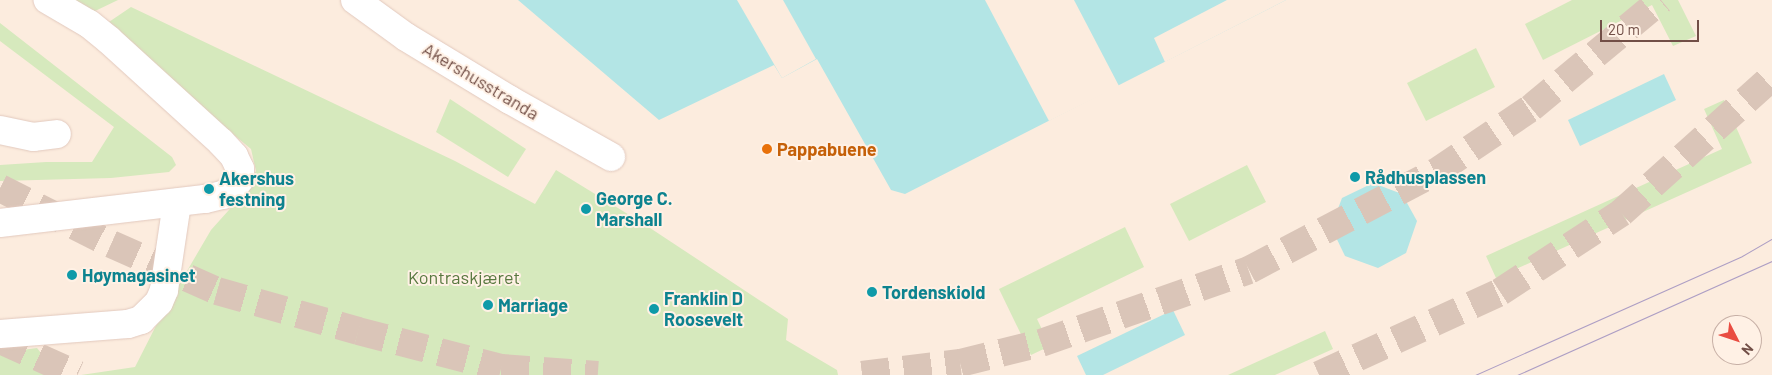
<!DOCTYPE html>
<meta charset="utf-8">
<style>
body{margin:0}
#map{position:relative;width:1772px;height:375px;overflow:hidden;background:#fcecde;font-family:Barlow,sans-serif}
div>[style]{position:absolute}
.green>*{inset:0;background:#d6e9bd}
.water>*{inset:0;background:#b3e5e5}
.pier>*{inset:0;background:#fcecde}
.highway-tunnel>*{height:28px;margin-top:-14px;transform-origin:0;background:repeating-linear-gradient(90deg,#dac5b8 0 28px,transparent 0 42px)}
.roads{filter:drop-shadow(0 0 1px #e2c9be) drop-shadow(0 0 1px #e2c9be)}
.minor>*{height:28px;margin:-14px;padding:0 14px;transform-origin:14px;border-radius:14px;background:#fff}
.tram>*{height:1px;margin:-0.5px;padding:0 0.5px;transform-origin:0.5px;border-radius:0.5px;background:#ad9ec4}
.dots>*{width:14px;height:14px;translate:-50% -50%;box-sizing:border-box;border:2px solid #fff1e5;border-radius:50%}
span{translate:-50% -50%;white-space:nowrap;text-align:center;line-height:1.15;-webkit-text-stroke:4px #fff1e5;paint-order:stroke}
.street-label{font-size:18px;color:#724f47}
.food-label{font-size:18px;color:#c56008;font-weight:700}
.left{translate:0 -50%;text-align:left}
.culture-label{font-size:18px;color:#0d838f;font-weight:700}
.park-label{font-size:18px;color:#58783f}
.north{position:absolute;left:1712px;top:315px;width:50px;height:50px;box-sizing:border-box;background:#fff1e5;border:1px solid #c7b0a6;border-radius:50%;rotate:131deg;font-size:14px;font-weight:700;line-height:20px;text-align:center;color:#724f47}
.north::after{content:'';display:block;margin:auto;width:18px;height:22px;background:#e94d41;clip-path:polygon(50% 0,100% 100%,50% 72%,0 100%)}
.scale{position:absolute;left:1600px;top:20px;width:99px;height:22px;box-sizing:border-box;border:2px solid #724f47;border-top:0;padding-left:6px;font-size:15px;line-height:18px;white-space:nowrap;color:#724f47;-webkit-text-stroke:4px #fff1e5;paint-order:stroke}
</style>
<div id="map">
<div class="green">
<i style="clip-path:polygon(67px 0,118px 0,93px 12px)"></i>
<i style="clip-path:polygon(1572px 0,1678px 0,1696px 36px,1673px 46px,1652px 5px,1543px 60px,1525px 24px)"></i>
<i style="clip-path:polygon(131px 7px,455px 161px,535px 204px,556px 170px,644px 224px,788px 319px,786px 340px,837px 370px,838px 375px,81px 375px,135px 367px,163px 312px,211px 230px,237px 201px,256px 171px,251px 149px,103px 26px)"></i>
<i style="clip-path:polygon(0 23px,172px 157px,176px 165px,169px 172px,111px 178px,0 181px,0 165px,46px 162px,92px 162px,114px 127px,0 41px)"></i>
<i style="clip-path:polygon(1476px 48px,1495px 87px,1426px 121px,1407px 83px)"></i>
<i style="clip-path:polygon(450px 99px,526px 149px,508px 177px,436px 132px)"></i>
<i style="clip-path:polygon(1724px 100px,1752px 163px,1496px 278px,1486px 256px,1722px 149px,1704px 109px)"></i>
<i style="clip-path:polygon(1247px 165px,1266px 202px,1189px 241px,1170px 204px)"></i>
<i style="clip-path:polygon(1125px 227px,1144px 267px,1037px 319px,1050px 346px,1031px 355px,999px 289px)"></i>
<i style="clip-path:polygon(1325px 331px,1333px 349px,1275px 375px,1228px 375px)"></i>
<i style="clip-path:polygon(37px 348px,59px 375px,0 375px,0 353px)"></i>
</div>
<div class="water">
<i style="clip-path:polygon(518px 0,1286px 0,905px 194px,891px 190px,817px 59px,782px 78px,774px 65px,659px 120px)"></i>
<i style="clip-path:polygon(1664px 74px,1676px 100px,1580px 146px,1568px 120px)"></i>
<i style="clip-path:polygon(1373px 183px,1402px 194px,1417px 221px,1406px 253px,1378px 268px,1345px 256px,1331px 227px,1342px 198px)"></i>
<i style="clip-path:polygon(1173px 310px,1185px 335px,1103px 375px,1086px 375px,1077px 356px)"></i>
</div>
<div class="pier">
<i style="clip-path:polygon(737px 0,783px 0,816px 59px,782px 78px)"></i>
<i style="clip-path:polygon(985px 0,1074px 0,1119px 86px,1049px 121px)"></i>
<i style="clip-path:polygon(1227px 0,1286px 0,1165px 62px,1154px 38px)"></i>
</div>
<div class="highway-tunnel">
<i style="left:0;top:188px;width:124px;rotate:26.8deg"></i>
<i style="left:111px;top:244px;width:116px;rotate:23.9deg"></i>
<i style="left:217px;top:291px;width:147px;rotate:15.8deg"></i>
<i style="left:358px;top:331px;width:148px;rotate:14.5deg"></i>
<i style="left:501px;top:368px;width:97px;rotate:4.1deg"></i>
<i style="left:0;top:340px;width:85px;rotate:24.2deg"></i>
<i style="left:862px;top:375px;width:99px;rotate:-7deg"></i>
<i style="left:960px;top:363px;width:83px;rotate:-13.9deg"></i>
<i style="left:1041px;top:343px;width:220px;rotate:-19.3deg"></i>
<i style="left:1249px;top:270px;width:211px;rotate:-27.7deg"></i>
<i style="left:1436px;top:172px;width:115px;rotate:-34deg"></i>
<i style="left:1531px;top:108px;width:169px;rotate:-39.7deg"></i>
<i style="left:1319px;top:375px;width:199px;rotate:-24.6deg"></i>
<i style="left:1500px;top:292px;width:145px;rotate:-33.1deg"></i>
<i style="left:1621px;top:213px;width:203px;rotate:-42deg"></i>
</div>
<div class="roads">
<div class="minor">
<i style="left:355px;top:0;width:63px;rotate:36deg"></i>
<i style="left:406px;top:37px;width:122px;rotate:31.2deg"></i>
<i style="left:510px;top:100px;width:116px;rotate:29.4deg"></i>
<i style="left:0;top:130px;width:34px;rotate:12deg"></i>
<i style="left:33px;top:137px;width:24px;rotate:-7deg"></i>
<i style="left:0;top:223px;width:206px;rotate:-6.7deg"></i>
<i style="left:205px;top:199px;width:18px;rotate:-13deg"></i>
<i style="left:223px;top:195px;width:12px;rotate:-35deg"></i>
<i style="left:233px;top:188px;width:11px;rotate:-52deg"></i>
<i style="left:240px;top:179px;width:10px;rotate:-90deg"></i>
<i style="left:240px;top:169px;width:14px;rotate:-115deg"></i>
<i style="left:234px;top:156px;width:19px;rotate:-133deg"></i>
<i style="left:221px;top:142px;width:151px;rotate:-137.7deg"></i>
<i style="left:109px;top:40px;width:26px;rotate:-141deg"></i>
<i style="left:89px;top:24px;width:48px;rotate:-149.7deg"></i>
<i style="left:0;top:334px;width:128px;rotate:-4.5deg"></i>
<i style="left:128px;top:324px;width:14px;rotate:-17deg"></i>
<i style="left:141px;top:320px;width:25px;rotate:-45deg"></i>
<i style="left:159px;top:302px;width:13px;rotate:-67deg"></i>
<i style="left:164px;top:290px;width:88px;rotate:-81.5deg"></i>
</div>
</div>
<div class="tram">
<i style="left:1475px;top:375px;width:292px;rotate:-24deg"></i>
<i style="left:1742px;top:256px;width:34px;rotate:-30deg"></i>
<i style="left:1517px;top:375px;width:279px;rotate:-24.1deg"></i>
</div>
<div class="dots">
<i style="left:767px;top:149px;background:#e8710a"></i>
<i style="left:1355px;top:177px;background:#0f9aa8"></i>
<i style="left:209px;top:189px;background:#0f9aa8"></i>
<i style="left:586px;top:209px;background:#0f9aa8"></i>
<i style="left:72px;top:275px;background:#0f9aa8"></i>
<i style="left:872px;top:292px;background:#0f9aa8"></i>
<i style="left:488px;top:305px;background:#0f9aa8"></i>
<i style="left:654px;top:309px;background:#0f9aa8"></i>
</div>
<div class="street-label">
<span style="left:481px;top:81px;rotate:31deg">Akershusstranda</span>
</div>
<div class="food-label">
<span class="left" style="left:777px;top:149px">Pappabuene</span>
</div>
<div class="culture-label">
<span class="left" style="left:1365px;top:177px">Rådhusplassen</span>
<span class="left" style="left:219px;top:189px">Akershus<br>festning</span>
<span class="left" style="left:596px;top:209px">George C.<br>Marshall</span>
<span class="left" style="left:82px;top:275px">Høymagasinet</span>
<span class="left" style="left:882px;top:292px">Tordenskiold</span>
<span class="left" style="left:664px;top:309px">Franklin D<br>Roosevelt</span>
<span class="left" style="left:498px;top:305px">Marriage</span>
</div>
<div class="park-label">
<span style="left:464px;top:277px">Kontraskjæret</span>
</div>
<div class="north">N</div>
<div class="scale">20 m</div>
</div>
